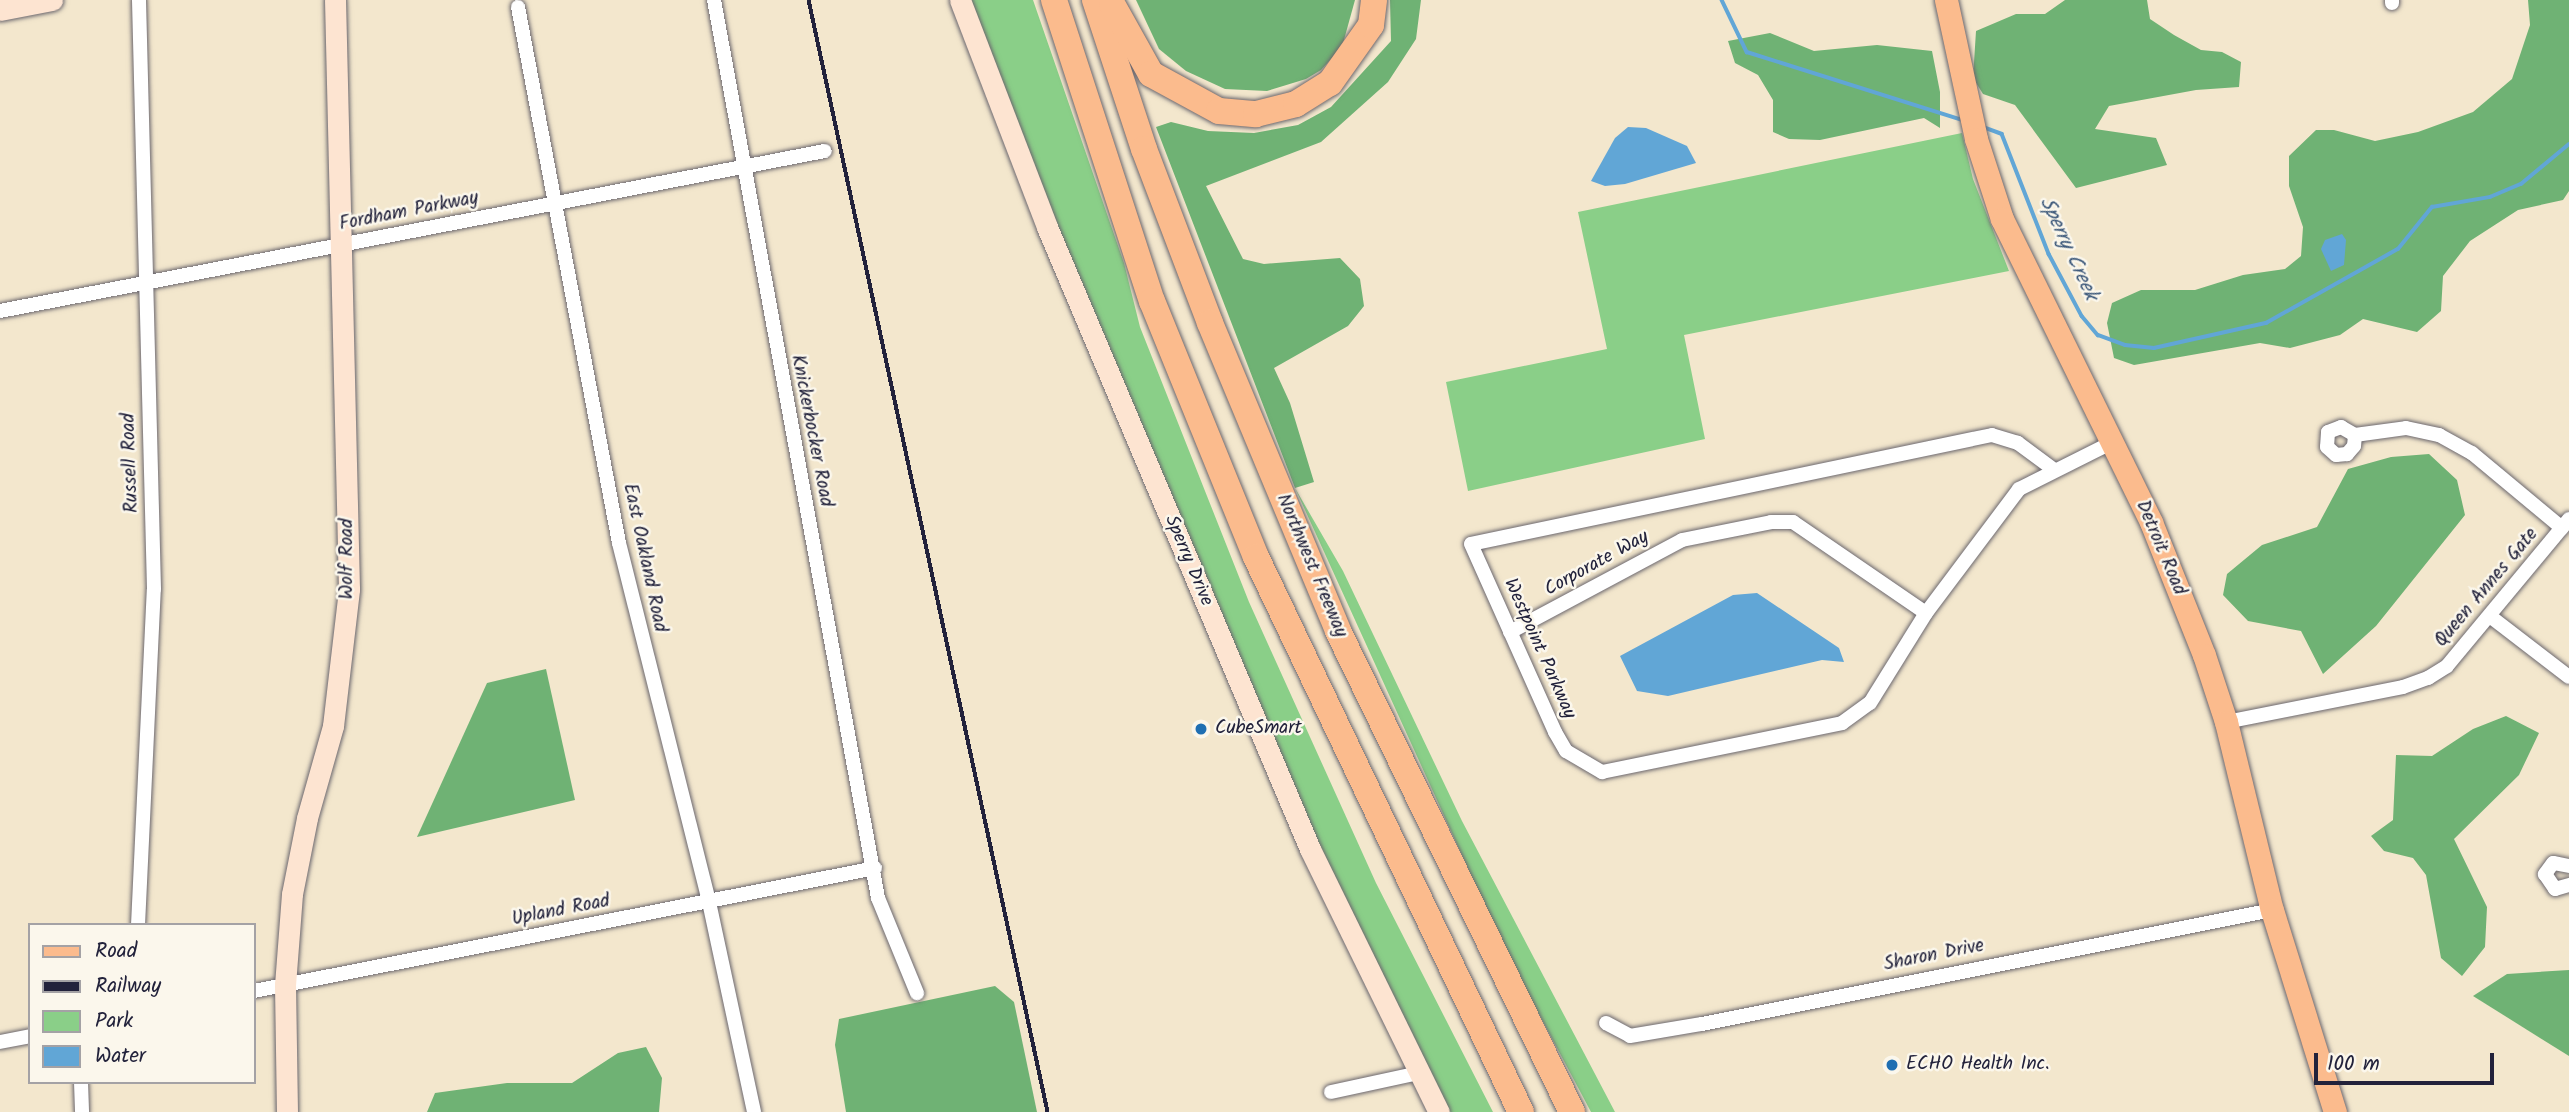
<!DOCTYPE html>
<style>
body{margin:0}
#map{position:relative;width:2569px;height:1112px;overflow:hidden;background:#f3e7cd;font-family:Kalam,sans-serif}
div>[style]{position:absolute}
.green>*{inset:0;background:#8acf88}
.forest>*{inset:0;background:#6fb274}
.water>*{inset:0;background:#61a6d6}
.stream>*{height:3.5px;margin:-1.75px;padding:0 1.75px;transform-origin:1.75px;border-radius:1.75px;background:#61a6d6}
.roads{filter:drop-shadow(0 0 2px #6b676e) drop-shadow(0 0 2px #6b676e)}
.street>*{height:14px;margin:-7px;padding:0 7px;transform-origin:7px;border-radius:7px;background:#fff}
.secondary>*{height:21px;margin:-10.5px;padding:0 10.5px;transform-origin:10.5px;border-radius:10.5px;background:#fde4d1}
.primary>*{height:23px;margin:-11.5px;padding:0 11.5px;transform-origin:11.5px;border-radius:11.5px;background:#fbbb8d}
.highway>*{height:26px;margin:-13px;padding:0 13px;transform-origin:13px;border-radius:13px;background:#fbbb8d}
.rail>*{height:3.5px;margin:-1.75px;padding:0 1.75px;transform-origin:1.75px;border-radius:1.75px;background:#22223b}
.dots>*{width:19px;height:19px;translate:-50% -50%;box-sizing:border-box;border:4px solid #fbf7ec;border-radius:50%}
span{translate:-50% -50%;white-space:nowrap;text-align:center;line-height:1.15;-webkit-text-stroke:5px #fbf7ec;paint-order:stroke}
.street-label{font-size:19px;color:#22223b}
.poi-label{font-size:19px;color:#22223b}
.left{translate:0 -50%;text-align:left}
.water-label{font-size:21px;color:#3b5779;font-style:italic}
.legend{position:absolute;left:28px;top:923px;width:228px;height:161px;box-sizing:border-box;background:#fbf7ec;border:2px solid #a4a2a5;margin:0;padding:9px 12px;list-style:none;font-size:21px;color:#22223b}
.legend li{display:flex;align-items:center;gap:14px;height:35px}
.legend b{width:35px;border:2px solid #a4a2a5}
.scale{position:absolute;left:2314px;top:1053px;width:180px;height:32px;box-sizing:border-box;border:4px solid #22223b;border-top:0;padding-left:9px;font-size:21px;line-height:24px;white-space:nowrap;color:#22223b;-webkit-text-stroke:5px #fbf7ec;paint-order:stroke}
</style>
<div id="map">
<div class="green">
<i style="clip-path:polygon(969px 0,1033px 0,1124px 263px,1140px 327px,1249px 602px,1376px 883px,1493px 1112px,1449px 1112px,1345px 907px,1056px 231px)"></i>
<i style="clip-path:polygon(1962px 133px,1973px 179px,2009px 271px,1684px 335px,1705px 439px,1468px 491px,1446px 382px,1607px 349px,1578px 212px)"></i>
<i style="clip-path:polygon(1295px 488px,1343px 571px,1462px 821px,1615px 1112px,1591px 1112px,1506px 952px)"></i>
</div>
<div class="forest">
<i style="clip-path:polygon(1136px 0,1355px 0,1342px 47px,1321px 70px,1306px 79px,1267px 91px,1225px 89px,1186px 71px,1159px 49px)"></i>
<i style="clip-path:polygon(1390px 0,1421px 0,1416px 39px,1388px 82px,1321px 142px,1206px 186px,1243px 259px,1264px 264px,1340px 258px,1360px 279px,1364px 306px,1348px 326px,1274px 368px,1290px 403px,1314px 482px,1295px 488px,1156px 127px,1171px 122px,1208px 131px,1254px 133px,1298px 125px,1331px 107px,1391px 41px)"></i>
<i style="clip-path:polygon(2065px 0,2147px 0,2150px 19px,2174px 35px,2201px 50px,2222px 52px,2241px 62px,2239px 87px,2196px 90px,2109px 106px,2095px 129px,2156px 138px,2167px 165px,2076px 188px,2015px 105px,1983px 94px,1973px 78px,1976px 31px,2016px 14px,2045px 14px)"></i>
<i style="clip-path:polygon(2528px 0,2569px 0,2569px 191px,2563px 200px,2518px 210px,2470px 241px,2443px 276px,2441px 311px,2417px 332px,2363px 319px,2340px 335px,2290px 348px,2260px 343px,2134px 365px,2114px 358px,2107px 323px,2112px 303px,2141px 290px,2195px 290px,2243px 275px,2285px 269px,2301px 256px,2303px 227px,2289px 186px,2289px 156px,2316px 130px,2334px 130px,2375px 141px,2418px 132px,2473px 112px,2512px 79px,2530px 25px)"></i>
<i style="clip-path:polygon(1770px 33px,1814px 51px,1877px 45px,1932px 51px,1940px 92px,1940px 128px,1924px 118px,1820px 140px,1789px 139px,1773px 132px,1773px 100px,1758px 75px,1735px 63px,1728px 41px)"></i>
<i style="clip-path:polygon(2429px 454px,2457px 480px,2465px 515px,2376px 626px,2323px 674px,2301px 631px,2248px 621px,2223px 595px,2227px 574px,2262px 545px,2317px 527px,2348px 469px,2391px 457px)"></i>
<i style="clip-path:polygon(546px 669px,575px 800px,417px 837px,487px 683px)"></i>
<i style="clip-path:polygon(2506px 716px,2539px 733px,2519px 775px,2454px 839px,2487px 907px,2485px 947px,2462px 976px,2441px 958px,2426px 875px,2413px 858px,2384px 851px,2371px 836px,2393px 820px,2396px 755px,2432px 756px,2473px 729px)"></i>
<i style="clip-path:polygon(2569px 970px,2569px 1056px,2473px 996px,2507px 974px)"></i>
<i style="clip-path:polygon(995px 986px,1014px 1002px,1037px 1112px,846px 1112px,835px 1045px,839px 1019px)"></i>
<i style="clip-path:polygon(646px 1047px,662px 1078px,659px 1112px,427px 1112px,435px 1093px,507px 1083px,572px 1083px,618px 1053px)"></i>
</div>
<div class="water">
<i style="clip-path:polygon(1628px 127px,1646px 128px,1687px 146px,1696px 163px,1625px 184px,1605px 186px,1591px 181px,1615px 138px)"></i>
<i style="clip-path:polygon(2342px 234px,2346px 240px,2344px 265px,2331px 271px,2321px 249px,2325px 240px)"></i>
<i style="clip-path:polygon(1757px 593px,1839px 648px,1844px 662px,1822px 660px,1668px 696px,1637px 691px,1620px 656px,1733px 595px)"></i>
</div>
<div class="stream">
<i style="left:1722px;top:0;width:58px;rotate:64.3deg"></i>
<i style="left:1747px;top:52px;width:226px;rotate:17.5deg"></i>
<i style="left:1983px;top:127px;width:20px;rotate:20deg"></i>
<i style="left:2002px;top:134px;width:129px;rotate:68.6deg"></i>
<i style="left:2049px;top:254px;width:70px;rotate:62deg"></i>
<i style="left:2082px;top:316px;width:25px;rotate:50deg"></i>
<i style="left:2098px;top:335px;width:29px;rotate:20deg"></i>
<i style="left:2125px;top:345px;width:29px;rotate:6deg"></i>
<i style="left:2154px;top:348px;width:115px;rotate:-12.6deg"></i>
<i style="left:2266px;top:323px;width:151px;rotate:-29.3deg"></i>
<i style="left:2398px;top:249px;width:54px;rotate:-51deg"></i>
<i style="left:2432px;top:207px;width:59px;rotate:-9.8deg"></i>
<i style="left:2490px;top:197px;width:34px;rotate:-23deg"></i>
<i style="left:2521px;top:184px;width:62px;rotate:-39.8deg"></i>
</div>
<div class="roads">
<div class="street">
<i style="left:714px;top:0;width:913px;rotate:79.65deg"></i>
<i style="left:878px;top:898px;width:103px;rotate:67.7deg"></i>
<i style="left:2392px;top:0;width:3px;rotate:90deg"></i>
<i style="left:518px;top:7px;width:545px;rotate:79.33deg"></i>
<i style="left:619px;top:543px;width:370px;rotate:75.9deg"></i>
<i style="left:709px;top:902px;width:215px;rotate:77.9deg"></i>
<i style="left:0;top:311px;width:840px;rotate:-10.98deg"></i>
<i style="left:2355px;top:435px;width:11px;rotate:95deg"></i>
<i style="left:2354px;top:446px;width:11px;rotate:131deg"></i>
<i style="left:2347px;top:454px;width:11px;rotate:175deg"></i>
<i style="left:2336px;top:455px;width:12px;rotate:-138deg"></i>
<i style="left:2327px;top:447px;width:15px;rotate:-86deg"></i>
<i style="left:2328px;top:432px;width:14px;rotate:-21deg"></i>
<i style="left:2341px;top:427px;width:16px;rotate:30deg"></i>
<i style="left:2355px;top:435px;width:51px;rotate:-7.8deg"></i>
<i style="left:2406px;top:428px;width:34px;rotate:12deg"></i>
<i style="left:2439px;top:435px;width:38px;rotate:29deg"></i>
<i style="left:2472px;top:453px;width:117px;rotate:39.8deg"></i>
<i style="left:2053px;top:469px;width:44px;rotate:-143.4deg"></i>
<i style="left:2018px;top:443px;width:27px;rotate:-163deg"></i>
<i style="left:1992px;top:435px;width:532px;rotate:168.18deg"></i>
<i style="left:1471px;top:544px;width:206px;rotate:65.9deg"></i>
<i style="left:1555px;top:732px;width:22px;rotate:60deg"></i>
<i style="left:1566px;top:751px;width:42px;rotate:30.3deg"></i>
<i style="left:1602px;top:772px;width:245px;rotate:-11.5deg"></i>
<i style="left:1842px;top:723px;width:34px;rotate:-36deg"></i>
<i style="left:1870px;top:703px;width:106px;rotate:-58.1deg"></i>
<i style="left:1926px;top:613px;width:155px;rotate:-53.1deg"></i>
<i style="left:2019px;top:489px;width:103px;rotate:-26.6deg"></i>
<i style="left:2491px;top:617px;width:98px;rotate:37.6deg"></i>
<i style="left:1510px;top:632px;width:195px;rotate:-28.1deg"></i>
<i style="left:1682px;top:540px;width:91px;rotate:-11.4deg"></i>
<i style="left:1771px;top:522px;width:22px"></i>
<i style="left:1793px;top:522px;width:161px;rotate:34.4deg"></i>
<i style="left:2226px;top:722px;width:180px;rotate:-11.2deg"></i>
<i style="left:2403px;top:687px;width:27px;rotate:-20deg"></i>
<i style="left:2428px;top:678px;width:22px;rotate:-32deg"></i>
<i style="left:2447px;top:666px;width:191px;rotate:-50.3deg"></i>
<i style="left:2569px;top:866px;width:16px;rotate:-169deg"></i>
<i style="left:2553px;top:863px;width:14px;rotate:126deg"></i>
<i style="left:2545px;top:874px;width:18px;rotate:56deg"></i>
<i style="left:2555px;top:889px;width:15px;rotate:-16deg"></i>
<i style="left:138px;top:925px;width:336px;rotate:-87.3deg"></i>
<i style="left:154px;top:589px;width:589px;rotate:-91.46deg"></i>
<i style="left:254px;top:991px;width:633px;rotate:-11.2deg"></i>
<i style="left:1606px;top:1023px;width:27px;rotate:28deg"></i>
<i style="left:1630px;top:1036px;width:73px;rotate:-9.5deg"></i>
<i style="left:1702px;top:1024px;width:581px;rotate:-11.31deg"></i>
<i style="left:0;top:1042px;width:31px;rotate:-11deg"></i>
<i style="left:81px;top:1082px;width:30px;rotate:88deg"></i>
<i style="left:1331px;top:1092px;width:90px;rotate:-12.2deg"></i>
</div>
<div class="secondary">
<i style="left:960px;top:0;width:243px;rotate:69deg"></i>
<i style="left:1047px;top:227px;width:675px;rotate:67.08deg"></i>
<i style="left:1310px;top:849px;width:293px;rotate:63.9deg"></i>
<i style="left:0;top:10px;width:53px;rotate:-10.9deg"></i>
<i style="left:287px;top:1112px;width:127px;rotate:-90.9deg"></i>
<i style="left:285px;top:985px;width:91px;rotate:-85.6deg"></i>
<i style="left:292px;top:894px;width:77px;rotate:-78.8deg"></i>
<i style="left:307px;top:818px;width:96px;rotate:-74.2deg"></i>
<i style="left:333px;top:726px;width:138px;rotate:-83.3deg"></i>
<i style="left:349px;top:589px;width:589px;rotate:-91.36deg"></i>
</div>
<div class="primary">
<i style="left:1946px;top:0;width:142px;rotate:77.8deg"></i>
<i style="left:1976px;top:139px;width:84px;rotate:72deg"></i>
<i style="left:2002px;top:219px;width:338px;rotate:63.8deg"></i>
<i style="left:2151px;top:522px;width:143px;rotate:68.3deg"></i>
<i style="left:2204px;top:655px;width:71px;rotate:71.8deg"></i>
<i style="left:2226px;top:722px;width:194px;rotate:76.3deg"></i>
<i style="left:2272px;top:910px;width:212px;rotate:72.7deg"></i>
</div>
<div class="highway">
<i style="left:1054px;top:0;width:317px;rotate:72deg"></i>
<i style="left:1152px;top:301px;width:276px;rotate:67.9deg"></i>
<i style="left:1256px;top:557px;width:615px;rotate:64.48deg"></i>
<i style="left:1095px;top:0;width:157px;rotate:71.8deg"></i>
<i style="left:1144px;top:149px;width:186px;rotate:69.2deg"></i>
<i style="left:1210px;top:323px;width:334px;rotate:67.4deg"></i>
<i style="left:1338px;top:631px;width:535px;rotate:64.06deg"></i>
<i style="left:1112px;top:4px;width:80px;rotate:60.9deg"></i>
<i style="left:1151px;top:74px;width:77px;rotate:28.6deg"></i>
<i style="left:1219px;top:111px;width:37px;rotate:5deg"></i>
<i style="left:1256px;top:114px;width:41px;rotate:-14deg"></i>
<i style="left:1296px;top:104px;width:40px;rotate:-32deg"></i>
<i style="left:1330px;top:83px;width:71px;rotate:-54.7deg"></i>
<i style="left:1371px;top:25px;width:25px;rotate:-83deg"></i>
</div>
</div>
<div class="rail">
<i style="left:809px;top:0;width:1137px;rotate:77.87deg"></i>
</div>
<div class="dots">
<i style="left:1201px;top:729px;background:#1f6fb2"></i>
<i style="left:1892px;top:1065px;background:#1f6fb2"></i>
</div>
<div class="street-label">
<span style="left:409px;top:212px;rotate:-11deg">Fordham Parkway</span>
<span style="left:811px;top:431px;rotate:79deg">Knickerbocker Road</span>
<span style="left:131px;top:463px;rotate:-92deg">Russell Road</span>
<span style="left:2160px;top:548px;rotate:67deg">Detroit Road</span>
<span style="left:644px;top:558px;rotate:78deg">East Oakland Road</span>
<span style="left:348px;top:559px;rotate:-90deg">Wolf Road</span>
<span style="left:1188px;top:561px;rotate:67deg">Sperry Drive</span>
<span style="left:1597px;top:564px;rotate:-29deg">Corporate Way</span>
<span style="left:1311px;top:566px;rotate:67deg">Northwest Freeway</span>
<span style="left:2487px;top:588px;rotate:-50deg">Queen Annes Gate</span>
<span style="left:1539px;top:649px;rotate:66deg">Westpoint Parkway</span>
<span style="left:561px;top:911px;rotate:-11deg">Upland Road</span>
<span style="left:1934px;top:956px;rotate:-11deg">Sharon Drive</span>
</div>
<div class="poi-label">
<span class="left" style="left:1215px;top:729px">CubeSmart</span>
<span class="left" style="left:1906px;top:1065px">ECHO Health Inc.</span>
</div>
<div class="water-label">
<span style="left:2068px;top:249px;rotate:65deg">Sperry Creek</span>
</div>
<ul class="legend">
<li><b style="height:9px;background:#fbbb8d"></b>Road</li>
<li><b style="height:9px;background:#22223b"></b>Railway</li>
<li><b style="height:19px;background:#8acf88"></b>Park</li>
<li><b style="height:19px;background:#61a6d6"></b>Water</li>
</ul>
<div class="scale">100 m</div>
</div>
